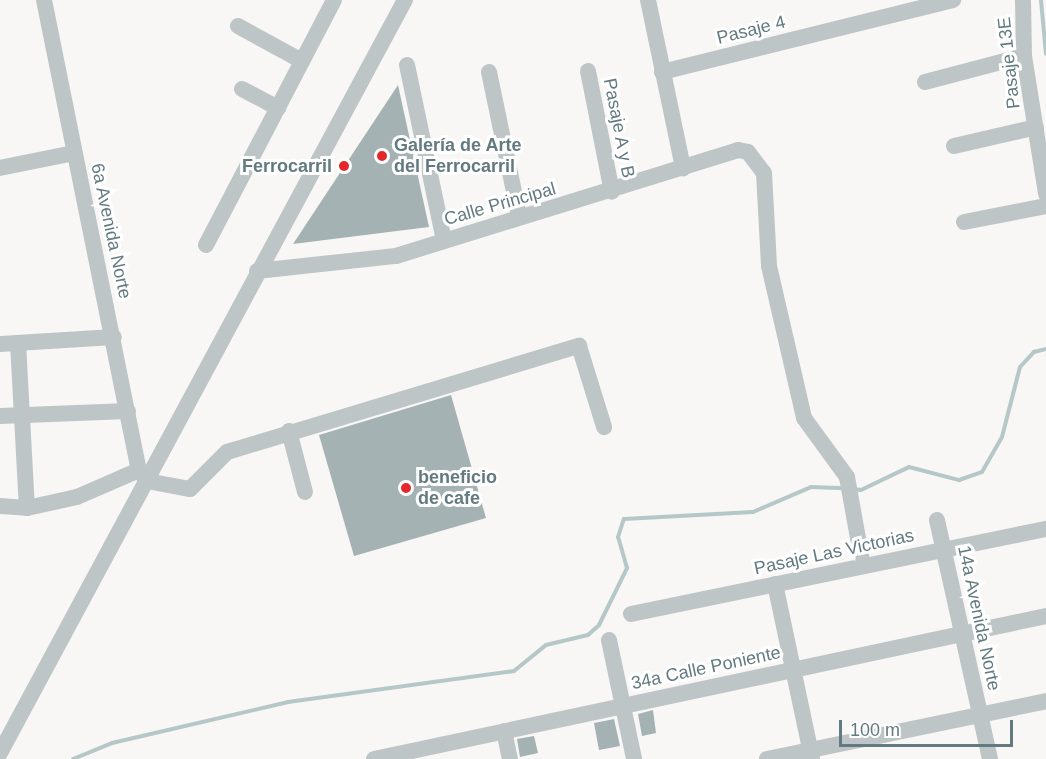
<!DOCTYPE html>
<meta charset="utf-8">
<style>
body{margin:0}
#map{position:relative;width:1046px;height:759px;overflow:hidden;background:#f8f7f5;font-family:Arial,sans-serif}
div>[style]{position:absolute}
.stream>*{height:4px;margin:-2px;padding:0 2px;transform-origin:2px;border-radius:2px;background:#b6c7c8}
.building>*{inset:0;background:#a5b2b4}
.minor>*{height:16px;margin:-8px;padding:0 8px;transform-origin:8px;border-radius:8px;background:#bec5c7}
.dots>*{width:16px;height:16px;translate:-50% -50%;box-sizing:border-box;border:3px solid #fff;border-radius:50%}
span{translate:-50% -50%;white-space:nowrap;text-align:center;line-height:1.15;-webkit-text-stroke:6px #fff;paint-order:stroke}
.street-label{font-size:18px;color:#627a80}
.poi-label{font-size:18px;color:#627a80;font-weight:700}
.left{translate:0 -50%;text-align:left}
.right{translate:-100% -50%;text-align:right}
.scale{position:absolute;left:839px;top:720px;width:174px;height:27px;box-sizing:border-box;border:3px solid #627a80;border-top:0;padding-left:8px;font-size:18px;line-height:21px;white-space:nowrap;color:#627a80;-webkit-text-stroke:4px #fff;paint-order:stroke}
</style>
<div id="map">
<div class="stream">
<i style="left:1041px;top:0;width:54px;rotate:84.7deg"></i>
<i style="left:853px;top:489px;width:8px;rotate:7deg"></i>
<i style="left:861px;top:490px;width:53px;rotate:-25.6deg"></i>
<i style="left:909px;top:467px;width:52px;rotate:14.6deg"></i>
<i style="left:959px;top:480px;width:24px;rotate:-19deg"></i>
<i style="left:982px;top:472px;width:40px;rotate:-60.3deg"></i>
<i style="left:1002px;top:437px;width:72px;rotate:-75.6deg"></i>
<i style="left:1020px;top:367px;width:21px;rotate:-47deg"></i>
<i style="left:1034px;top:352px;width:12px;rotate:-14deg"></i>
<i style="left:73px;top:759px;width:42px;rotate:-22.3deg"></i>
<i style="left:112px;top:743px;width:181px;rotate:-13.1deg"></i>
<i style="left:288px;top:702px;width:228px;rotate:-7.8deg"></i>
<i style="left:514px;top:671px;width:41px;rotate:-39.1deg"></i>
<i style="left:546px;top:645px;width:43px;rotate:-13.4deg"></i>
<i style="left:588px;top:635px;width:15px;rotate:-42deg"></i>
<i style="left:599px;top:625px;width:64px;rotate:-63.8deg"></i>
<i style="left:627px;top:568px;width:32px;rotate:-106deg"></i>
<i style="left:618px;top:537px;width:19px;rotate:-72deg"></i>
<i style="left:624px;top:519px;width:129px;rotate:-3.1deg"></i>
<i style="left:753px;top:512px;width:63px;rotate:-23.3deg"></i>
<i style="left:811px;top:487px;width:34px;rotate:2deg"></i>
</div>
<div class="building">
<i style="clip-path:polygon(398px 85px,429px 227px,293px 244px)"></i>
<i style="clip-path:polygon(451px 395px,486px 518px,354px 556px,319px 435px)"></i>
<i style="clip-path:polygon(653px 710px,656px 733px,642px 736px,638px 714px)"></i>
<i style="clip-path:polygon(614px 719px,620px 746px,599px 750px,594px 723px)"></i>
<i style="clip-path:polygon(534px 736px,538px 753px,520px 757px,517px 739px)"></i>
</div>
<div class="minor">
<i style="left:44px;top:0;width:480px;rotate:78.6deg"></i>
<i style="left:139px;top:470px;width:14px;rotate:54deg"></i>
<i style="left:147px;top:481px;width:44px;rotate:10.5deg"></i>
<i style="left:190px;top:489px;width:52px;rotate:-45deg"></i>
<i style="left:227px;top:452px;width:368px;rotate:-16.8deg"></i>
<i style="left:579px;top:346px;width:85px;rotate:72.8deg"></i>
<i style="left:648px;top:0;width:172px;rotate:78.2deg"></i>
<i style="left:1023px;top:0;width:56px;rotate:89deg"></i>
<i style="left:1024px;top:56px;width:140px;rotate:80.9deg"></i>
<i style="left:238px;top:26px;width:73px;rotate:28.7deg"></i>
<i style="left:407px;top:65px;width:179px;rotate:78.1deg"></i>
<i style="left:588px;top:71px;width:123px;rotate:78.8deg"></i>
<i style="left:489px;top:72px;width:146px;rotate:78.2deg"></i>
<i style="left:662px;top:72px;width:300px;rotate:-13.9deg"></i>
<i style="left:925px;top:82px;width:102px;rotate:-14.7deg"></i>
<i style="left:242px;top:89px;width:41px;rotate:27.8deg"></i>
<i style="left:954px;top:146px;width:84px;rotate:-13deg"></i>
<i style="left:0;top:168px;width:76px;rotate:-11.5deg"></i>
<i style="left:964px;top:222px;width:84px;rotate:-11deg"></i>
<i style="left:206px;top:245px;width:276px;rotate:-62.4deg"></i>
<i style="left:257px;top:271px;width:140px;rotate:-6.2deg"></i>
<i style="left:396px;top:256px;width:358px;rotate:-17.2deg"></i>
<i style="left:738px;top:150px;width:10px;rotate:11deg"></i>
<i style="left:748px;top:152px;width:26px;rotate:53deg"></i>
<i style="left:764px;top:173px;width:93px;rotate:86.9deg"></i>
<i style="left:769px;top:266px;width:156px;rotate:77deg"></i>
<i style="left:804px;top:418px;width:73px;rotate:53.9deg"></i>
<i style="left:847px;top:477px;width:90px;rotate:79.8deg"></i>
<i style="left:18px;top:343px;width:165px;rotate:86.9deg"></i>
<i style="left:0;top:344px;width:114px;rotate:-3.5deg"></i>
<i style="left:0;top:416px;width:128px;rotate:-2.2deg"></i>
<i style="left:289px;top:431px;width:63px;rotate:75.3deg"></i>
<i style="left:0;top:506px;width:27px;rotate:4deg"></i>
<i style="left:27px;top:508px;width:51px;rotate:-12.4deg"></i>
<i style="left:77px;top:497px;width:68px;rotate:-23.5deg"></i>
<i style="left:937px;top:520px;width:245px;rotate:77.5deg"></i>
<i style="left:775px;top:584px;width:178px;rotate:78deg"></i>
<i style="left:631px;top:614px;width:424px;rotate:-11.6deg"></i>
<i style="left:609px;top:640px;width:122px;rotate:78.1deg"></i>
<i style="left:504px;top:731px;width:29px;rotate:78deg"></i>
<i style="left:0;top:753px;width:855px;rotate:-61.73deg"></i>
<i style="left:374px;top:759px;width:687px;rotate:-12.01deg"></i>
<i style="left:767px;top:759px;width:285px;rotate:-11.7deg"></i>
</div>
<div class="dots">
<i style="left:382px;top:156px;background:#e4282a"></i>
<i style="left:344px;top:166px;background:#e4282a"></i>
<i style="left:406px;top:488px;background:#e4282a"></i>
</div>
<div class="street-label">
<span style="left:751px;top:30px;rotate:-14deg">Pasaje 4</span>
<span style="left:1009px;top:63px;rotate:-96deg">Pasaje 13E</span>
<span style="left:619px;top:128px;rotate:79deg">Pasaje A y B</span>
<span style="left:500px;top:204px;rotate:-16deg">Calle Principal</span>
<span style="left:111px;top:231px;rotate:78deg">6a Avenida Norte</span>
<span style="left:834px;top:552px;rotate:-12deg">Pasaje Las Victorias</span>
<span style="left:979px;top:618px;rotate:78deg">14a Avenida Norte</span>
<span style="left:706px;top:668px;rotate:-12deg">34a Calle Poniente</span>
</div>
<div class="poi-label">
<span class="left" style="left:394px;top:156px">Galería de Arte<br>del Ferrocarril</span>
<span class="right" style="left:332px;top:166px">Ferrocarril</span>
<span class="left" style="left:418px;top:488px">beneficio<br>de cafe</span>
</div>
<div class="scale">100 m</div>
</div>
